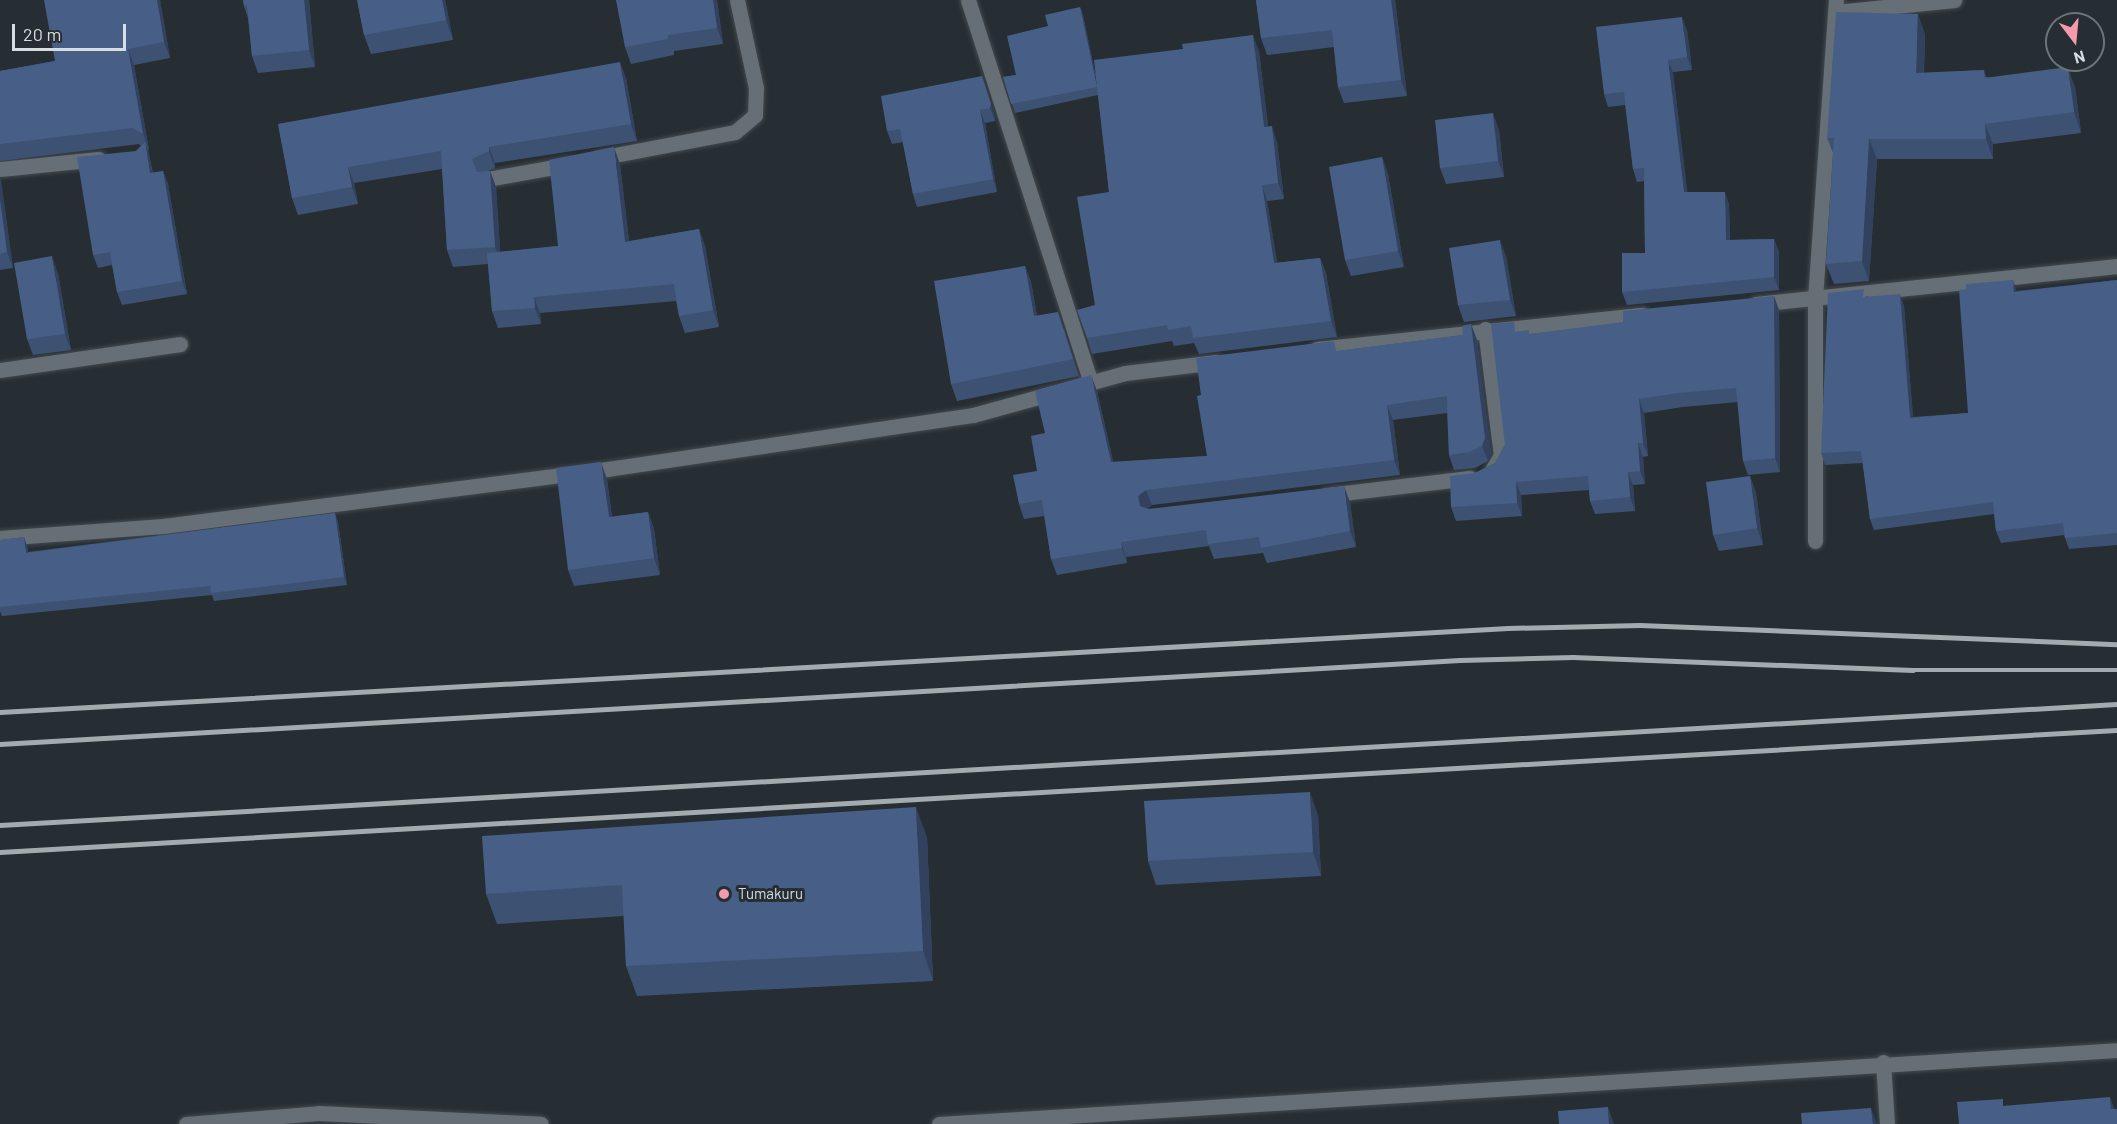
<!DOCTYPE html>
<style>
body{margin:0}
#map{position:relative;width:2117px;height:1124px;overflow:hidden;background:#262e33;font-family:Barlow,sans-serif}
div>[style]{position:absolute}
.roads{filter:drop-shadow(0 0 2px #43494d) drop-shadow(0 0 2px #43494d)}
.minor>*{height:15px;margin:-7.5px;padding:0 7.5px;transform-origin:7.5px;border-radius:7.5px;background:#666f75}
.tertiary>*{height:15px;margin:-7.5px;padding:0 7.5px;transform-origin:7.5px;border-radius:7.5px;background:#666f75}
.rail>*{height:4.5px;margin:-2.25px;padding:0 2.25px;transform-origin:2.25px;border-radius:2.25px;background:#a4abae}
.wall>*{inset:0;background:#3d5273}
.shaded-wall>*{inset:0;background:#32425e}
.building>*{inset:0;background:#475f86}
.dots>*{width:16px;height:16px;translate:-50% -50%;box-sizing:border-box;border:3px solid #262e33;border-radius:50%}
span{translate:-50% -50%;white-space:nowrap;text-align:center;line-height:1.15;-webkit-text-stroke:6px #262e33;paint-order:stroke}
.poi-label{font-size:15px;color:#d6dcdf}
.left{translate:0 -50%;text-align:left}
.north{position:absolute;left:2045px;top:12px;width:60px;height:60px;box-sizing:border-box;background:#262e33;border:2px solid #6c7478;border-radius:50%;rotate:164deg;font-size:16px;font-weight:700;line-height:24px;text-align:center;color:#d6dcdf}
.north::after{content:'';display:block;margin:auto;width:21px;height:27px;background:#f39aac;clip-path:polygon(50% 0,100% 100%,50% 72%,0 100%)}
.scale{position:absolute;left:12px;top:24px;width:114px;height:27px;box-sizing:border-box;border:3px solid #d6dcdf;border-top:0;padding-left:8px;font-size:18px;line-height:21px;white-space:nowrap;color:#d6dcdf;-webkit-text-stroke:4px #262e33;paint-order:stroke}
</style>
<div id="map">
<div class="roads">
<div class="minor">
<i style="left:968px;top:0;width:401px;rotate:72.2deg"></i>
<i style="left:1836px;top:12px;width:119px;rotate:-5.8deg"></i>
<i style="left:599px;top:158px;width:138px;rotate:-10.8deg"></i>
<i style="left:735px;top:132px;width:26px;rotate:-40deg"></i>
<i style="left:755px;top:115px;width:27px;rotate:-88deg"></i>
<i style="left:756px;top:88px;width:90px;rotate:-102.2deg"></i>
<i style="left:0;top:169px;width:99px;rotate:-5.8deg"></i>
<i style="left:487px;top:179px;width:84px;rotate:-10.2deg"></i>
<i style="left:1756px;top:304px;width:363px;rotate:-6deg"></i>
<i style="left:1485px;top:329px;width:127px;rotate:82.8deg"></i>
<i style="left:1501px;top:455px;width:17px;rotate:121deg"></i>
<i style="left:1317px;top:349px;width:327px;rotate:-6deg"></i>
<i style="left:0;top:370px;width:182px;rotate:-8.2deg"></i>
<i style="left:1327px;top:495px;width:144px;rotate:-6.8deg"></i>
<i style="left:0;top:538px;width:163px;rotate:-4.2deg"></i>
<i style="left:163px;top:526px;width:448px;rotate:-7.3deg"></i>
<i style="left:607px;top:469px;width:370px;rotate:-8.4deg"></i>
<i style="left:973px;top:415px;width:158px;rotate:-15.4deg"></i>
<i style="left:1125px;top:373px;width:92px;rotate:-6.9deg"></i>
<i style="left:1815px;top:541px;width:242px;rotate:-90deg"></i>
<i style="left:1815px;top:299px;width:300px;rotate:-86deg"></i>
<i style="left:1883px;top:1062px;width:62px;rotate:86.3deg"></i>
<i style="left:939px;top:1124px;width:1180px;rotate:-3.59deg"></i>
</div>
<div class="tertiary">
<i style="left:186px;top:1124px;width:133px;rotate:-4.7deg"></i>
<i style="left:319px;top:1113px;width:222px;rotate:2.8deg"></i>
</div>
</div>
<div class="rail">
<i style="left:0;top:712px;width:1510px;rotate:-3.19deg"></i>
<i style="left:1508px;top:628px;width:132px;rotate:-1.3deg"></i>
<i style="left:1640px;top:625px;width:477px;rotate:2.3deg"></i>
<i style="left:0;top:744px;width:1462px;rotate:-3.29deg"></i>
<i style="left:1460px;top:660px;width:113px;rotate:-1.5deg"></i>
<i style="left:1573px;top:657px;width:340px;rotate:2.2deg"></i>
<i style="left:1913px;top:670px;width:204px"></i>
<i style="left:0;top:825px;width:2120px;rotate:-3.27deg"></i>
<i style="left:0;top:852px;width:2121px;rotate:-3.3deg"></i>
</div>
<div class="wall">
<i style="clip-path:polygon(160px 0,170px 58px,134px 65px,149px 150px,148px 149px,149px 155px,153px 173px,163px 171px,168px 184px,187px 294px,122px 305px,117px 292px,112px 265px,98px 268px,93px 255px,136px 151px,141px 146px,139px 144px,0 161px,0 71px,55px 61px)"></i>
<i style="clip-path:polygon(243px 0,309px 0,315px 67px,258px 73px,252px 56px,248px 18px,244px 6px)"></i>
<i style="clip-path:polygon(357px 0,445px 0,453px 40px,371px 54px,364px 35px)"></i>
<i style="clip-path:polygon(717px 0,723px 44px,674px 51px,674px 55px,631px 64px,625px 47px)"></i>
<i style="clip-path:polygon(1256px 0,1395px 0,1407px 96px,1344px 103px,1338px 87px,1334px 47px,1267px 55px,1261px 38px)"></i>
<i style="clip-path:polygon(1080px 7px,1083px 15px,1095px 73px,1259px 51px,1268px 126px,1277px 142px,1284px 199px,1267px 201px,1277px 263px,1320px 258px,1326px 273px,1337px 337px,1199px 354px,1194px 343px,1174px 346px,1172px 341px,1092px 354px,1087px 338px,1095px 305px,1109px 192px,1098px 95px,1015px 113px,1003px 77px,1016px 75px,1048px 26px)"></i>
<i style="clip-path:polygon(1687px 30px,1692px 70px,1673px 72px,1687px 192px,1729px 204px,1730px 240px,1774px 239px,1779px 252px,1779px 290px,1627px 305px,1622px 292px,1645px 253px,1644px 181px,1637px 182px,1633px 169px,1625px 105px,1608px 107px,1604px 94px)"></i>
<i style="clip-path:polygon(1925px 34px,1924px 73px,1984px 70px,1986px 77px,2075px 87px,2081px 133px,1993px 144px,1993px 159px,1877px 159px,1869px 281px,1834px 284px,1826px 264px,1833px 153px,1827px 138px)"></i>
<i style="clip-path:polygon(982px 76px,995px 117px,995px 121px,985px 123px,997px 192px,917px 207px,913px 194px,903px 142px,892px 144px,887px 131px)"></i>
<i style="clip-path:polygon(626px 78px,637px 141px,495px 163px,495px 168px,488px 171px,490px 171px,496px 187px,500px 252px,558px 246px,620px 164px,629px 241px,699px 229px,705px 246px,719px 327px,685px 333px,679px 316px,676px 301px,540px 313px,541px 324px,498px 328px,492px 311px,488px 264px,453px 267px,447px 250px,442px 169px,354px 183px,358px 204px,298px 215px,292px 198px,278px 124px)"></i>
<i style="clip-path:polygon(1499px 130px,1504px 177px,1446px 184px,1440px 168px)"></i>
<i style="clip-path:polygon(1382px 157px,1388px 174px,1404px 267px,1351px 276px,1345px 260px)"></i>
<i style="clip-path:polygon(0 177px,13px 268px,0 270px)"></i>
<i style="clip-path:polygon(1506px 256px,1516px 316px,1464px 322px,1458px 305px)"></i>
<i style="clip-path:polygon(1025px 266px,1031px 282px,1037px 316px,1064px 329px,1079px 376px,957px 401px,951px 384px)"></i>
<i style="clip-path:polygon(58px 273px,71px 350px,33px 355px,27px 339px)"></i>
<i style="clip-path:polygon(2117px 280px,2117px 545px,2069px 549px,2064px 535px,2001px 543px,1996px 531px,1994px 514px,1874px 530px,1870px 519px,1863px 463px,1825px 465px,1821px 453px,1866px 296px,1904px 306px,1913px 417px,1968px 413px,2017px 291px)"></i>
<i style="clip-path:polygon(1779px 310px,1780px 472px,1748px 475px,1743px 461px,1738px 402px,1683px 407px,1644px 413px,1648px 456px,1643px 457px,1645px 484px,1633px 485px,1635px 511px,1595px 514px,1590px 501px,1589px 490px,1521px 495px,1522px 516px,1456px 521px,1451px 507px,1475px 473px,1495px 463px,1505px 445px,1517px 331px,1530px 334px)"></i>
<i style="clip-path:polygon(1471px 324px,1477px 340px,1491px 453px,1488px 461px,1475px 468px,1454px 470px,1449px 455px,1447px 413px,1393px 420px,1400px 475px,1152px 505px,1147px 509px,1350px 502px,1356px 547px,1267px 563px,1263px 553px,1214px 559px,1209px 546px,1126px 557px,1127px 563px,1057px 575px,1051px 559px,1044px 516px,1024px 519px,1019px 504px,1037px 471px,1045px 433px,1097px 391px,1113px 462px,1207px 456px,1201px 395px,1338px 351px,1463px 335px)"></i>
<i style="clip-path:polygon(1750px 476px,1756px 493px,1763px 545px,1719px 551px,1713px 535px)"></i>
<i style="clip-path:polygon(607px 479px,612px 517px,648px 512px,654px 529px,660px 575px,574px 586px,568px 570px)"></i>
<i style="clip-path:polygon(335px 513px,338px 522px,347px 585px,214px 601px,212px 595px,2px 616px,0 611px,0 540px,24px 537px,27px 546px,28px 552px)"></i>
<i style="clip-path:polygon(1318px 815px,1321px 876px,1156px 885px,1148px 861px)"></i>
<i style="clip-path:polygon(927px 837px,933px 981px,637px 996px,626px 966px,624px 916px,497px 924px,486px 894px)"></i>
</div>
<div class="shaded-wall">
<i style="clip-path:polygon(157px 0,160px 0,170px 58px,164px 42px)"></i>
<i style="clip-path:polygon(304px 0,309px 0,315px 67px,309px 50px)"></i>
<i style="clip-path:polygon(442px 0,445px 0,453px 40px,446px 20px)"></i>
<i style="clip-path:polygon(713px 0,717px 0,723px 44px,717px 28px)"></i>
<i style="clip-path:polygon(1391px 0,1395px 0,1407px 96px,1401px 80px)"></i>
<i style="clip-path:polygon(1080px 7px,1083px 15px,1100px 95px,1097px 87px)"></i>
<i style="clip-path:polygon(1918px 14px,1925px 34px,1923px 93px,1916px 73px)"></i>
<i style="clip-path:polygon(1682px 17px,1687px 30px,1692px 70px,1687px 57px)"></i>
<i style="clip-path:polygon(1253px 35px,1259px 51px,1270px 143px,1264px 127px)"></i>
<i style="clip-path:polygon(128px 49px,134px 65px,149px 150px,143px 134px)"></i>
<i style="clip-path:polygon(1668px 60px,1673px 72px,1689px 205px,1684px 192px)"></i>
<i style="clip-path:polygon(620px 62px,626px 78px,637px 141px,631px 124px)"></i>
<i style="clip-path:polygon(2068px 67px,2075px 87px,2081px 133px,2074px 112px)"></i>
<i style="clip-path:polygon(982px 76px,995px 117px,995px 121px,990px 108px)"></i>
<i style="clip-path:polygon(980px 110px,985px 123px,997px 192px,993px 179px)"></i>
<i style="clip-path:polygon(1493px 113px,1499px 130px,1504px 177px,1498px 161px)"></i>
<i style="clip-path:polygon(1985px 124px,1993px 144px,1993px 159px,1986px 139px)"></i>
<i style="clip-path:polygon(1272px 126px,1277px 142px,1284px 199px,1278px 183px)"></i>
<i style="clip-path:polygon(1869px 139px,1877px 159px,1869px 281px,1862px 261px)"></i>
<i style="clip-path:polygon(145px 142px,149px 155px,155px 186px,150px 173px)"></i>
<i style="clip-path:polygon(489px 147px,495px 163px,495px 168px,489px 151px)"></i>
<i style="clip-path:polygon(614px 147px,620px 164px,631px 258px,625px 242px)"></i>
<i style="clip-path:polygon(1382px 157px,1388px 174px,1404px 267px,1398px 251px)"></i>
<i style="clip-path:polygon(348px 167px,354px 183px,358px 204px,352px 187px)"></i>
<i style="clip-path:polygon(163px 171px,168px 184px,187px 294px,182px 281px)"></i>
<i style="clip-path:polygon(490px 171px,496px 187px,501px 263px,495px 247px)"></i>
<i style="clip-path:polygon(0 177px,1px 179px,13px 268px,7px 252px,0 200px)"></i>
<i style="clip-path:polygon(1262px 185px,1267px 201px,1280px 279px,1274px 263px)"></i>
<i style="clip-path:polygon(1725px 192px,1729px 204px,1730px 253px,1726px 240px)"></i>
<i style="clip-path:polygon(699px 229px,705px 246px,719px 327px,713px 310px)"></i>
<i style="clip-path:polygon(1774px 239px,1779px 252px,1779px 290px,1774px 277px)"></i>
<i style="clip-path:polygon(1500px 240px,1506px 256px,1516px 316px,1510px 300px)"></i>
<i style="clip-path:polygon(52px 256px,58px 273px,71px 350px,65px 334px)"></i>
<i style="clip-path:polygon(1320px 258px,1326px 273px,1337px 337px,1331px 321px)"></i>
<i style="clip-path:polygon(1025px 266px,1031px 282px,1040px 333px,1034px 316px)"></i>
<i style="clip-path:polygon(2013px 280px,2017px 292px,2014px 292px)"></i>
<i style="clip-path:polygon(1900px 294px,1904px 306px,1914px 429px,1910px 418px)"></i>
<i style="clip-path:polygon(1774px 296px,1779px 310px,1780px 472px,1775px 458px)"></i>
<i style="clip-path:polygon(534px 297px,540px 313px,541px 324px,535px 308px)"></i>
<i style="clip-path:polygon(1058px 312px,1064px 329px,1079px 376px,1073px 359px)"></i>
<i style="clip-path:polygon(1471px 324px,1477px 340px,1491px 453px,1488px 461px,1482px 446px)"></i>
<i style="clip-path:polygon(1091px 375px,1097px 391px,1117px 477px,1111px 462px)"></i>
<i style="clip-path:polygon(1639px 399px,1644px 413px,1648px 456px,1643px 443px)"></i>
<i style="clip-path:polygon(1387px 405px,1393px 420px,1400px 475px,1394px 460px)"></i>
<i style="clip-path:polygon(1638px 443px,1643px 457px,1645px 484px,1640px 471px)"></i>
<i style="clip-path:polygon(601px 462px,607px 479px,614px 534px,609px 517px)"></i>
<i style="clip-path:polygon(1628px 472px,1633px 485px,1635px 511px,1630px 497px)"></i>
<i style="clip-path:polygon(1750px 476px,1756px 493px,1763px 545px,1757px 528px)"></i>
<i style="clip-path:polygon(1516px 482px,1521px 495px,1522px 516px,1517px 503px)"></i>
<i style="clip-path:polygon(1344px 486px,1350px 502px,1356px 547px,1350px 531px)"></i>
<i style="clip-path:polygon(1146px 490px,1152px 505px,1144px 512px,1140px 506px,1138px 496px)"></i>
<i style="clip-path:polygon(648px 512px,654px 529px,660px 575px,654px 558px)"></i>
<i style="clip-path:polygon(335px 513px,338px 522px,347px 585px,344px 577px)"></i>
<i style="clip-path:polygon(24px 537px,27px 546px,29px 561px,26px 553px)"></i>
<i style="clip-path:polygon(1121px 542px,1126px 557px,1127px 563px,1122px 548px)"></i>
<i style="clip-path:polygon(1310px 792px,1318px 815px,1321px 876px,1313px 852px)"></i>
<i style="clip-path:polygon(916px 807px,927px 837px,933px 981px,923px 951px)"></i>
<i style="clip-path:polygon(2110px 1097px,2116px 1113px,2111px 1109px)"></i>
<i style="clip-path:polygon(1608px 1107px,1614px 1124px,1609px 1124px)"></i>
<i style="clip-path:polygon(1871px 1108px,1877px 1124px,1873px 1124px)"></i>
</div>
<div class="building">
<i style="clip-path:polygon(44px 0,157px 0,164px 42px,128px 49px,143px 134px,133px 128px,0 144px,0 71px,55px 61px)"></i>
<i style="clip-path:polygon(243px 0,304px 0,309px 50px,252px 56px,247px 5px,244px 6px)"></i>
<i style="clip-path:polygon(357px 0,442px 0,446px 20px,364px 35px)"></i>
<i style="clip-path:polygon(616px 0,713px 0,717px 28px,668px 35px,668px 39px,625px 47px)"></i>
<i style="clip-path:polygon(1256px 0,1391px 0,1401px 80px,1338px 87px,1332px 30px,1261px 38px)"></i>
<i style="clip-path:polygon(1080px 7px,1097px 87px,1011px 104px,1003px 77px,1016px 75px,1007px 36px,1048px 26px,1045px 15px)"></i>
<i style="clip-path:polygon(1836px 12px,1918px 14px,1916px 73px,1984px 70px,1984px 78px,2068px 67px,2074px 112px,1985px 124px,1986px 139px,1869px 139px,1862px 261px,1826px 264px,1834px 138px,1827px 138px)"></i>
<i style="clip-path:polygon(1682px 17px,1687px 57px,1668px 60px,1684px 192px,1725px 192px,1726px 240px,1774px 239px,1774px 277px,1622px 292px,1622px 253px,1645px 253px,1644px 168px,1633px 169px,1624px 92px,1604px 94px,1596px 27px)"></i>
<i style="clip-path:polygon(1253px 35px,1264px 127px,1272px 126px,1278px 183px,1262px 185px,1274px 263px,1320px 258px,1331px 321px,1193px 338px,1191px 326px,1168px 330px,1167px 325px,1087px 338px,1077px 310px,1095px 305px,1077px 197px,1109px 192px,1094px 60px,1183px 49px,1182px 44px)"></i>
<i style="clip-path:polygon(620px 62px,631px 124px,489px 147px,489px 151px,472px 159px,477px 172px,490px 171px,495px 247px,447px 250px,441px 151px,348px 167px,352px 187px,292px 198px,278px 124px)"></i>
<i style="clip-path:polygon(982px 76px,991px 104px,990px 108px,980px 110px,993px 179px,913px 194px,900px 129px,887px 131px,881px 96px)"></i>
<i style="clip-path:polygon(1493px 113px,1498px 161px,1440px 168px,1435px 120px)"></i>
<i style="clip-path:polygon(145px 142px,150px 173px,163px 171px,182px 281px,117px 292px,110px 252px,93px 255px,77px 157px,136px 151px)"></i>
<i style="clip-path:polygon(614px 147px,625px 242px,699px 229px,713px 310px,679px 316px,674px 284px,534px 297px,535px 308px,492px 311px,487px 253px,558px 246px,549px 160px)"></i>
<i style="clip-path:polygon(1382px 157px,1398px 251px,1345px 260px,1329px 167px)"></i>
<i style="clip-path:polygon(0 200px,7px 252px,0 254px)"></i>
<i style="clip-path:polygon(1500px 240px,1510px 300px,1458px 305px,1449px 248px)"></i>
<i style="clip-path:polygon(52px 256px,65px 334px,27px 339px,14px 263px)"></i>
<i style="clip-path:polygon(1025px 266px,1034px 316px,1058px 312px,1073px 359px,951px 384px,934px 281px)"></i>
<i style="clip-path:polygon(2013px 280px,2014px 292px,2117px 280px,2117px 533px,2065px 538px,2063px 523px,1996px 531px,1993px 502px,1870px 519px,1861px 451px,1821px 453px,1828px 293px,1864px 289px,1863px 297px,1900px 294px,1910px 418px,1968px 413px,1959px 290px,1966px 289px,1966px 284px)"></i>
<i style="clip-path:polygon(1774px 296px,1775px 458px,1743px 461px,1736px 388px,1678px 393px,1639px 399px,1643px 443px,1638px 443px,1640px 471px,1628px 472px,1630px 497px,1590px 501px,1588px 476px,1516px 482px,1517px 503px,1451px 507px,1450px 476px,1475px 473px,1495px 463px,1505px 445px,1491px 324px,1514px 322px,1515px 332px,1529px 330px,1529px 334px,1623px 322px,1623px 311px)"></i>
<i style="clip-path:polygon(1471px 324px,1485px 438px,1482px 446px,1469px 452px,1449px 455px,1447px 396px,1387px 405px,1394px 460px,1146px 490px,1138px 496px,1140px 506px,1149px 509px,1344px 486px,1350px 531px,1261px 548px,1259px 537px,1208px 544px,1206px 530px,1121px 542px,1122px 548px,1051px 559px,1042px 500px,1019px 504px,1013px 475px,1037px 471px,1031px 436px,1045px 433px,1035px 391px,1091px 375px,1111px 462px,1207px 456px,1197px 396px,1201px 395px,1196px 358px,1334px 341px,1336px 351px,1463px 335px,1462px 326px)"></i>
<i style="clip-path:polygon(601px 462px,609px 517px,648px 512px,654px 558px,568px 570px,556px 468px)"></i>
<i style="clip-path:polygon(1750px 476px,1757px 528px,1713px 535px,1706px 482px)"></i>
<i style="clip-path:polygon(335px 513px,344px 577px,211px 593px,210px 586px,0 607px,0 540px,24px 537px,26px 553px)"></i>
<i style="clip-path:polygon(1310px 792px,1313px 852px,1148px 861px,1144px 801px)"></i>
<i style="clip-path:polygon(916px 807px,923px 951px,626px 966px,622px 885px,486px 894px,482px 836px)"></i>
<i style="clip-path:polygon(2110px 1097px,2111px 1109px,2117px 1109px,2117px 1124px,1959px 1124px,1957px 1102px,2003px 1099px,2003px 1106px)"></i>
<i style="clip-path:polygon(1608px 1107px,1609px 1124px,1559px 1124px,1558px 1111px)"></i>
<i style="clip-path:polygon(1871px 1108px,1873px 1124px,1802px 1124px,1801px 1113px)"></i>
</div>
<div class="dots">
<i style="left:724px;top:894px;background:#f39aac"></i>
</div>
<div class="poi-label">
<span class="left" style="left:738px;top:894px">Tumakuru</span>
</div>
<div class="north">N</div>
<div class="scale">20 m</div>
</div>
